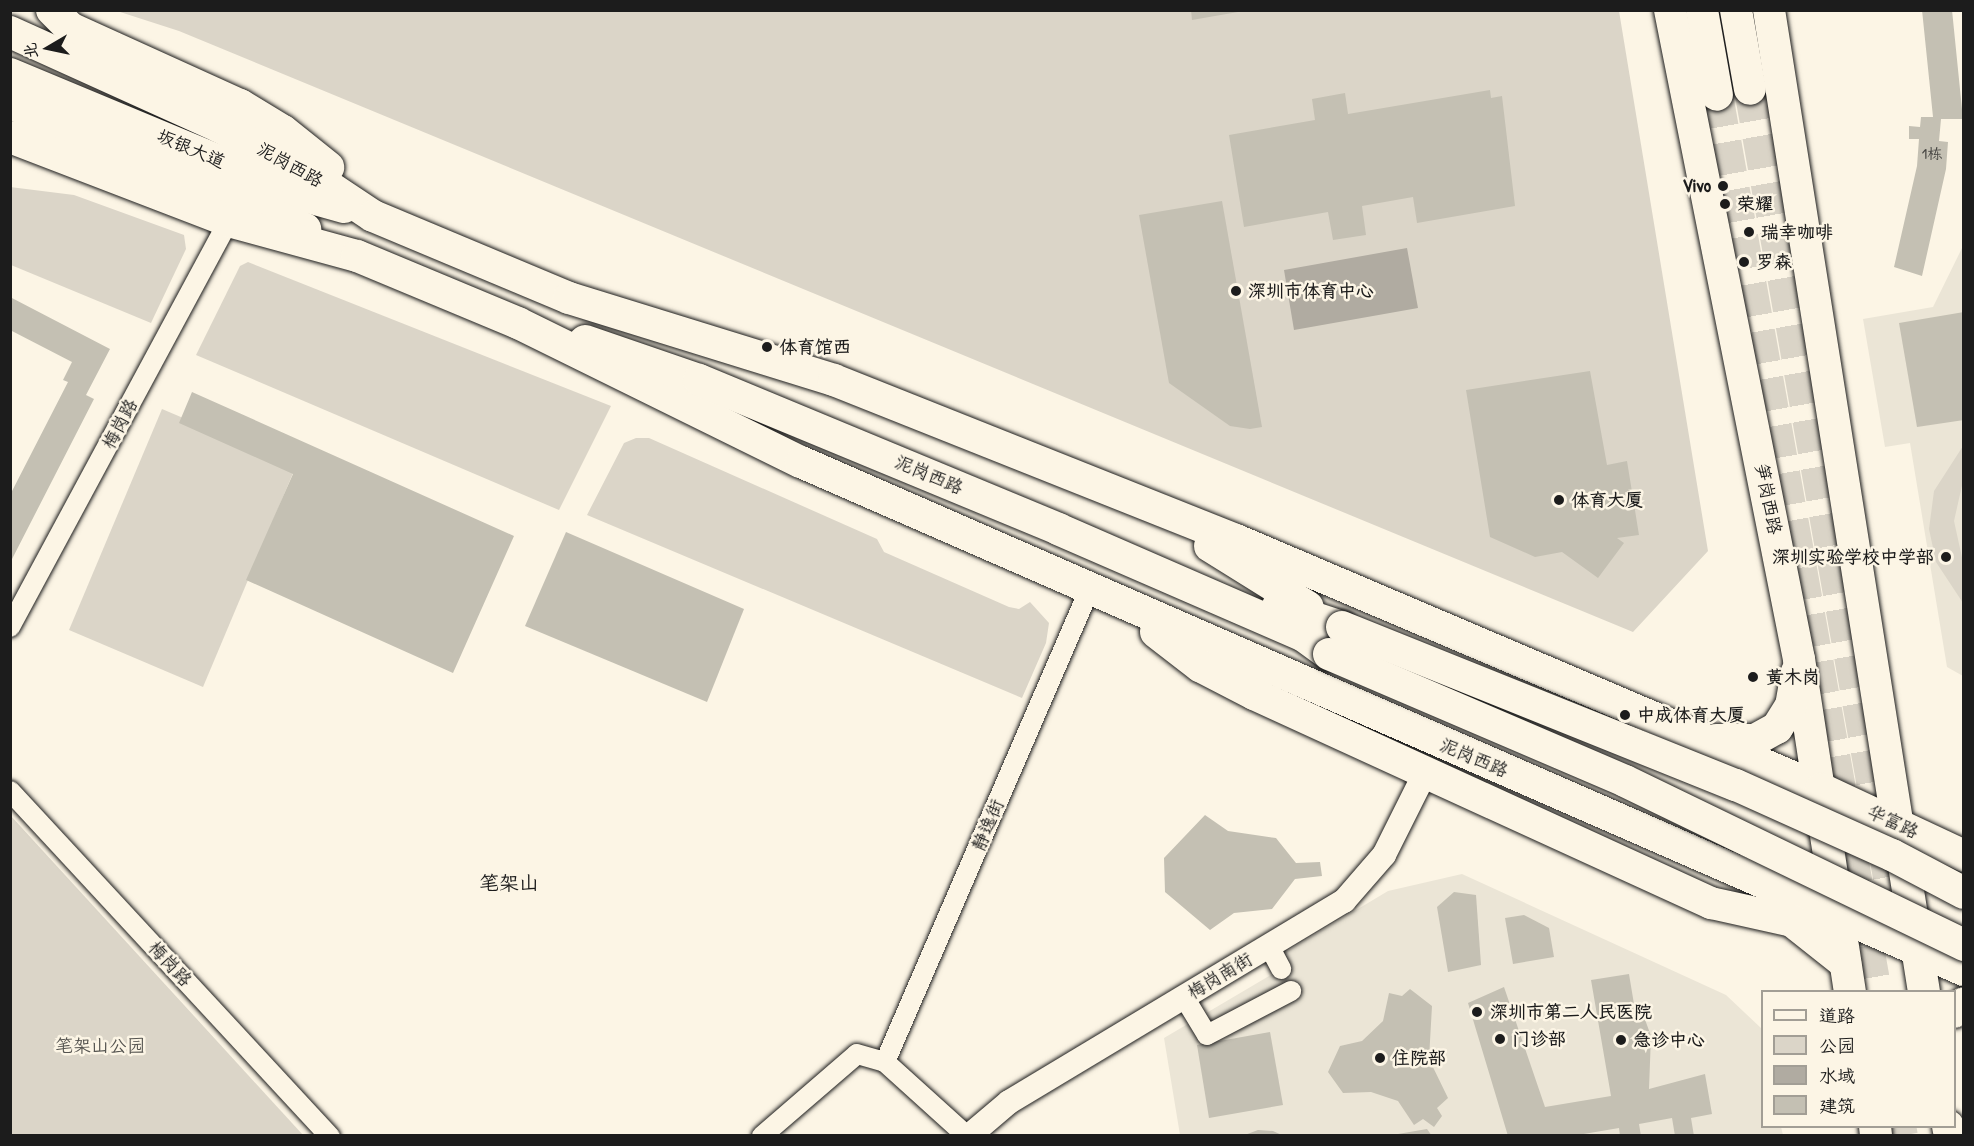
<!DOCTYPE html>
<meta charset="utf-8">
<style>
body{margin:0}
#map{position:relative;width:1974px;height:1146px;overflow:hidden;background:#fcf5e5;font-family:"Patrick Hand","LXGW WenKai TC",sans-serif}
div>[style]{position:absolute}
.built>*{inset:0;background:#ebe5d6}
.green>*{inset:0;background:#dbd5c8}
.water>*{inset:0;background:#b0aba1}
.building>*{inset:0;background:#c4c0b3}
.primary-tunnel>*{height:32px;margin-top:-16px;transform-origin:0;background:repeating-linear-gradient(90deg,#dad4c7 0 32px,transparent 0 48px)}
.roads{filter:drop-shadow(0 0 2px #1c1c1c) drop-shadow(0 0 2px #1c1c1c)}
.minor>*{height:20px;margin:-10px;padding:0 10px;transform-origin:10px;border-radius:10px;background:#fcf5e5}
.tertiary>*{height:24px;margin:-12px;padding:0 12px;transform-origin:12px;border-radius:12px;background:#fcf5e5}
.primary>*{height:32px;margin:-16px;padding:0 16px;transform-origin:16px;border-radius:16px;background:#fcf5e5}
.bridges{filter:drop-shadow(0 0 2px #1c1c1c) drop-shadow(0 0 2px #1c1c1c)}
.primary-bridge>*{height:32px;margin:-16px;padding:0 16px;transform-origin:16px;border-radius:16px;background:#fcf5e5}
.dots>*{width:16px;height:16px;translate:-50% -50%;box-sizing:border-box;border:3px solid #fcf5e5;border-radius:50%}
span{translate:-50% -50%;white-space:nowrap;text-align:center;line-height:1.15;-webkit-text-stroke:5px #fcf5e5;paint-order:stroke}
.number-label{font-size:15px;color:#464542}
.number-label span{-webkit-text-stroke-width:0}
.street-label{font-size:18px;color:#1c1c1c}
.poi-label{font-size:18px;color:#1c1c1c;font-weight:700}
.right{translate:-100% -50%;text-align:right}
.left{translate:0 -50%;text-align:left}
.park-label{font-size:18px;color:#555450}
.neighbourhood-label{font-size:20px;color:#1c1c1c}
.frame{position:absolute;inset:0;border:12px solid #1c1c1c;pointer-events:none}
.legend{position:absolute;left:1761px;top:990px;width:195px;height:138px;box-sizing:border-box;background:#fcf5e5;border:2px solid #a29e95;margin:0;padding:8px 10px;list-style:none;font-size:18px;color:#1c1c1c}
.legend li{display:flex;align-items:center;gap:12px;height:30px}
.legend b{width:30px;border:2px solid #a29e95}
.north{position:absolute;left:18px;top:18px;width:60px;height:60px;-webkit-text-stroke:4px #fcf5e5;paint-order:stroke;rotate:261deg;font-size:16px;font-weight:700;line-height:24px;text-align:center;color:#1c1c1c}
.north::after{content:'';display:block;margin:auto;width:21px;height:27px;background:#1c1c1c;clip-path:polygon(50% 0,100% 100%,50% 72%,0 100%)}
</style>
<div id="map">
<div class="built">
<i style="clip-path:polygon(1963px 246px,1963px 676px,1947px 667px,1910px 443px,1885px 447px,1863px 319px,1933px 307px)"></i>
<i style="clip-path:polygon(1462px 874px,1726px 995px,1762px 1029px,1762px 1126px,1781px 1127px,1783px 1135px,1180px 1135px,1164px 1038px,1281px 969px,1286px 952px,1388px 891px)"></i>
</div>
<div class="green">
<i style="clip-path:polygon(117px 11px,1619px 11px,1708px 551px,1633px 632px,179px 31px)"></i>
<i style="clip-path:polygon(10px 187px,74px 195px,184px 235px,186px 249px,151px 323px,11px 265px)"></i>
<i style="clip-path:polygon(248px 262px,611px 406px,559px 510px,196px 355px,240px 266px)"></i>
<i style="clip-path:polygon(162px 409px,296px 466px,203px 687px,69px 630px)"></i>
<i style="clip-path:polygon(636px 438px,649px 438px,877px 539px,884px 552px,1009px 607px,1019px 609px,1030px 602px,1049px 623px,1046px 643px,1022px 698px,587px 515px,624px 443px)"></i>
<i style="clip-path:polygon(1963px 446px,1963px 481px,1954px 521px,1963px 562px,1963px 603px,1936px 562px,1929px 529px,1934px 491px)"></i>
<i style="clip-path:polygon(10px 816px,11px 816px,303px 1135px,11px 1135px)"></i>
</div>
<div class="water">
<i style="clip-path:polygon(1407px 248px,1418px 308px,1294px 330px,1284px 270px)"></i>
</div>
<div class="building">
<i style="clip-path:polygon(1191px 10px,1238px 10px,1238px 12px,1192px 20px)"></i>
<i style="clip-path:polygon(1922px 10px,1952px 10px,1963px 119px,1941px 119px,1939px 141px,1948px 142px,1946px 169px,1922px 276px,1894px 267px,1917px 166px,1919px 139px,1909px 139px,1909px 126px,1920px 127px,1921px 117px,1933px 117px)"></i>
<i style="clip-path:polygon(1490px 90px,1491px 98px,1502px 96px,1515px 206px,1417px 223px,1413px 197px,1362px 206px,1366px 235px,1333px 240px,1328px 212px,1244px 227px,1229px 135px,1315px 120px,1312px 99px,1345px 93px,1348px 114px)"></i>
<i style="clip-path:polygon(1222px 201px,1262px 427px,1250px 429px,1230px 426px,1169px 383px,1139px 215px)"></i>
<i style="clip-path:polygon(10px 297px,110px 349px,86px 395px,94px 399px,10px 563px,10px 495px,68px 382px,63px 380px,72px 362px,10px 330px)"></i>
<i style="clip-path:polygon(1964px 312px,1964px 420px,1917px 427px,1899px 323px)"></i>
<i style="clip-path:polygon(1590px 371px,1607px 465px,1627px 461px,1639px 535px,1617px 538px,1624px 543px,1598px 578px,1562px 552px,1535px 557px,1490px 537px,1466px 390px)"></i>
<i style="clip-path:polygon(192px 392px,514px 536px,453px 673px,246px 580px,293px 474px,179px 423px)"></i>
<i style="clip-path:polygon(566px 532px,744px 609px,707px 702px,525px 626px)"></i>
<i style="clip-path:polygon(1205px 815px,1228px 831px,1276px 838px,1296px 863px,1320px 862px,1322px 876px,1295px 879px,1272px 909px,1234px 913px,1210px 930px,1165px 892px,1164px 858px)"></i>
<i style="clip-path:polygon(1454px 892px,1476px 895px,1481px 965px,1448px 972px,1437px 907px)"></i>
<i style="clip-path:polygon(1524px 915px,1549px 928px,1554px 957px,1513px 964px,1505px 918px)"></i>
<i style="clip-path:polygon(1629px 974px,1634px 1004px,1639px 1003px,1651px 1036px,1649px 1089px,1705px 1074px,1712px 1114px,1691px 1118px,1694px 1136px,1675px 1136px,1672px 1118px,1639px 1124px,1641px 1136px,1620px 1136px,1619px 1128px,1572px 1136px,1508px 1136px,1468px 1003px,1504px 987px,1545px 1107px,1611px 1096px,1591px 980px)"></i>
<i style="clip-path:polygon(1410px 989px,1432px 1006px,1429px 1059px,1448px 1098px,1437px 1108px,1442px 1116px,1434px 1127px,1423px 1119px,1414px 1125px,1398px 1101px,1371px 1092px,1343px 1093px,1328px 1072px,1340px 1046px,1362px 1041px,1383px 1021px,1389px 993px,1402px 996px)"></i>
<i style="clip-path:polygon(1270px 1032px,1283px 1105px,1209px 1118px,1197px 1045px)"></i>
<i style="clip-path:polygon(1427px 1129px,1432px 1136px,1398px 1136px,1398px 1134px)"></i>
<i style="clip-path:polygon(1258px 1130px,1273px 1131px,1284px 1136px,1242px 1136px)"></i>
</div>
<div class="primary-tunnel">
<i style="left:1750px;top:89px;width:858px;rotate:80deg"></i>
<i style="left:1717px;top:95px;width:911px;rotate:79.95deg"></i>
<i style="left:1900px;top:1126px;width:10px;rotate:79deg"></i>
</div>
<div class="roads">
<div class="minor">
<i style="left:10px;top:627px;width:461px;rotate:-61.7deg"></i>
<i style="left:10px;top:791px;width:471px;rotate:47.2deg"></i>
<i style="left:1269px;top:946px;width:26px;rotate:62deg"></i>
<i style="left:1184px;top:997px;width:44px;rotate:58.8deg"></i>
<i style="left:1207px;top:1035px;width:95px;rotate:-27.6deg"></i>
<i style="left:885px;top:1062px;width:516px;rotate:-66.61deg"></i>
<i style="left:762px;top:1136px;width:125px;rotate:-40.8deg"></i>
<i style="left:857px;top:1054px;width:29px;rotate:16deg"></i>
<i style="left:885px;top:1062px;width:110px;rotate:42.1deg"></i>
</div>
<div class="tertiary">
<i style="left:969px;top:1136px;width:52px;rotate:-40.4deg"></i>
<i style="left:1009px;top:1102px;width:391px;rotate:-31deg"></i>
<i style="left:1344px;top:901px;width:61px;rotate:-49deg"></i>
<i style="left:1384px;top:855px;width:92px;rotate:-63.4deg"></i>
</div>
<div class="primary">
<i style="left:52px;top:10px;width:25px;rotate:45deg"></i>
<i style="left:70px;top:28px;width:187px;rotate:24.4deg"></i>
<i style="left:240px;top:105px;width:50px;rotate:31.2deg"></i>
<i style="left:283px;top:131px;width:58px;rotate:38.7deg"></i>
<i style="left:1670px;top:10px;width:662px;rotate:78.76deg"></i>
<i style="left:1799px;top:659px;width:337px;rotate:81.3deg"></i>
<i style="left:1702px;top:10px;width:86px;rotate:80deg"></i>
<i style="left:1736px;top:10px;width:80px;rotate:80deg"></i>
<i style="left:1769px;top:10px;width:994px;rotate:81.03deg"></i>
<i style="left:10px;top:32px;width:228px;rotate:24.3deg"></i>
<i style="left:218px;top:126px;width:100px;rotate:27.3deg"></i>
<i style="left:307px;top:172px;width:79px;rotate:33.7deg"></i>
<i style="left:373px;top:216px;width:212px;rotate:22.7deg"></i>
<i style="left:569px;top:298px;width:277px;rotate:17.2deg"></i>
<i style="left:834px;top:380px;width:433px;rotate:21.7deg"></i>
<i style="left:1236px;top:540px;width:636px;rotate:23.06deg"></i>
<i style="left:1821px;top:789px;width:158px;rotate:25.1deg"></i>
<i style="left:10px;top:74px;width:312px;rotate:22.6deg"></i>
<i style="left:298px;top:194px;width:48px;rotate:15.8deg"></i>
<i style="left:10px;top:103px;width:321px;rotate:23.1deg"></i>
<i style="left:10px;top:137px;width:235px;rotate:21deg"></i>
<i style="left:229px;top:221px;width:133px;rotate:15.3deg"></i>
<i style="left:357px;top:256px;width:174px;rotate:22.6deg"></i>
<i style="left:518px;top:323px;width:315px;rotate:26.2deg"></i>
<i style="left:801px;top:462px;width:1269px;rotate:23.6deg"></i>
<i style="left:585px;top:341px;width:120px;rotate:18.9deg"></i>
<i style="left:699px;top:380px;width:389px;rotate:22.5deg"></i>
<i style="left:1058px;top:529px;width:268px;rotate:23.5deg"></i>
<i style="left:1304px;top:636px;width:31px;rotate:36deg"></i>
<i style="left:1210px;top:546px;width:115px;rotate:31.9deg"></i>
<i style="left:1278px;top:606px;width:67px;rotate:18.2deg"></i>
<i style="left:1156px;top:632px;width:56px;rotate:37.7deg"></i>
<i style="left:1200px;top:666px;width:61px;rotate:27.4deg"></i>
<i style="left:1254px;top:694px;width:503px;rotate:24.58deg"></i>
<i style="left:1711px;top:903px;width:83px;rotate:12.5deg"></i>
<i style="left:1792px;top:921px;width:68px;rotate:38.4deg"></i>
<i style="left:1716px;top:740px;width:39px"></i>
<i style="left:1755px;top:740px;width:25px;rotate:-29deg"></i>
<i style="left:1777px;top:728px;width:26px;rotate:-58deg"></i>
<i style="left:1791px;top:706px;width:35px;rotate:-80deg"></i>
<i style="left:1954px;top:1012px;width:13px;rotate:-42deg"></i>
<i style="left:1875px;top:1126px;width:10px;rotate:84deg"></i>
<i style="left:1948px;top:1126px;width:10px;rotate:79deg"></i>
</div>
</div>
<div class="bridges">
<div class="primary-bridge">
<i style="left:1342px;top:627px;width:424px;rotate:21.9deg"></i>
<i style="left:1736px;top:785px;width:171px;rotate:24.2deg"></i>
<i style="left:1892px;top:855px;width:81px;rotate:27.8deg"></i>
<i style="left:1329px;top:654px;width:322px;rotate:23.2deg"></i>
<i style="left:1625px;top:781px;width:377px;rotate:25.8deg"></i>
</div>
</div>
<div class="dots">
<i style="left:1723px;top:186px;background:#1c1c1c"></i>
<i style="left:1725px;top:204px;background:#1c1c1c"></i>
<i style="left:1749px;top:232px;background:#1c1c1c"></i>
<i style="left:1744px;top:262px;background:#1c1c1c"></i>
<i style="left:1236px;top:291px;background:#1c1c1c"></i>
<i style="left:767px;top:347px;background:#1c1c1c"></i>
<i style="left:1559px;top:500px;background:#1c1c1c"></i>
<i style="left:1946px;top:557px;background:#1c1c1c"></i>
<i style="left:1753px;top:677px;background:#1c1c1c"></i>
<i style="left:1625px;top:715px;background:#1c1c1c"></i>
<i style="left:1477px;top:1012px;background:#1c1c1c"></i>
<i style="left:1500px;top:1039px;background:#1c1c1c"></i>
<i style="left:1621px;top:1040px;background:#1c1c1c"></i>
<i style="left:1380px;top:1058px;background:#1c1c1c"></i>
</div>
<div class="number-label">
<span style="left:1932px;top:154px">1栋</span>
</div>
<div class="street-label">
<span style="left:191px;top:149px;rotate:23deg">坂银大道</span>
<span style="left:290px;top:165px;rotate:29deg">泥岗西路</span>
<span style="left:120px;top:424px;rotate:-62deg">梅岗路</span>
<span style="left:929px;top:475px;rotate:23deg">泥岗西路</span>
<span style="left:1768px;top:499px;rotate:79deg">笋岗西路</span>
<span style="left:1474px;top:758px;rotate:23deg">泥岗西路</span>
<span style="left:1893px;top:822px;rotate:25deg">华富路</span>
<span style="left:988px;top:825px;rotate:-67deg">静逸街</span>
<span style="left:170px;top:964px;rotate:47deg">梅岗路</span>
<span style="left:1220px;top:976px;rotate:-31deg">梅岗南街</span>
</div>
<div class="poi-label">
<span class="right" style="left:1711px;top:186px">Vivo</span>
<span class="left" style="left:1737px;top:204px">荣耀</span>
<span class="left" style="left:1761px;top:232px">瑞幸咖啡</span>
<span class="left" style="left:1756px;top:262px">罗森</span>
<span class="left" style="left:1248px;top:291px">深圳市体育中心</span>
<span class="left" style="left:779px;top:347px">体育馆西</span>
<span class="left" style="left:1571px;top:500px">体育大厦</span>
<span class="right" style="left:1934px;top:557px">深圳实验学校中学部</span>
<span class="left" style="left:1766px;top:677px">黄木岗</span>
<span class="left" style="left:1637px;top:715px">中成体育大厦</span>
<span class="left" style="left:1490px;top:1012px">深圳市第二人民医院</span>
<span class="left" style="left:1512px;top:1039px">门诊部</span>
<span class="left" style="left:1633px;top:1040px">急诊中心</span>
<span class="left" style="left:1392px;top:1058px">住院部</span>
</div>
<div class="park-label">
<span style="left:100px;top:1046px">笔架山公园</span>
</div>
<div class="neighbourhood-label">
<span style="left:509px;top:882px">笔架山</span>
</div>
<div class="frame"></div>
<ul class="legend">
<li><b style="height:8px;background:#fcf5e5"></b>道路</li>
<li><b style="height:16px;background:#dbd5c8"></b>公园</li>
<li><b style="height:16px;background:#b0aba1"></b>水域</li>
<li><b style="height:16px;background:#c4c0b3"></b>建筑</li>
</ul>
<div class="north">北</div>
</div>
